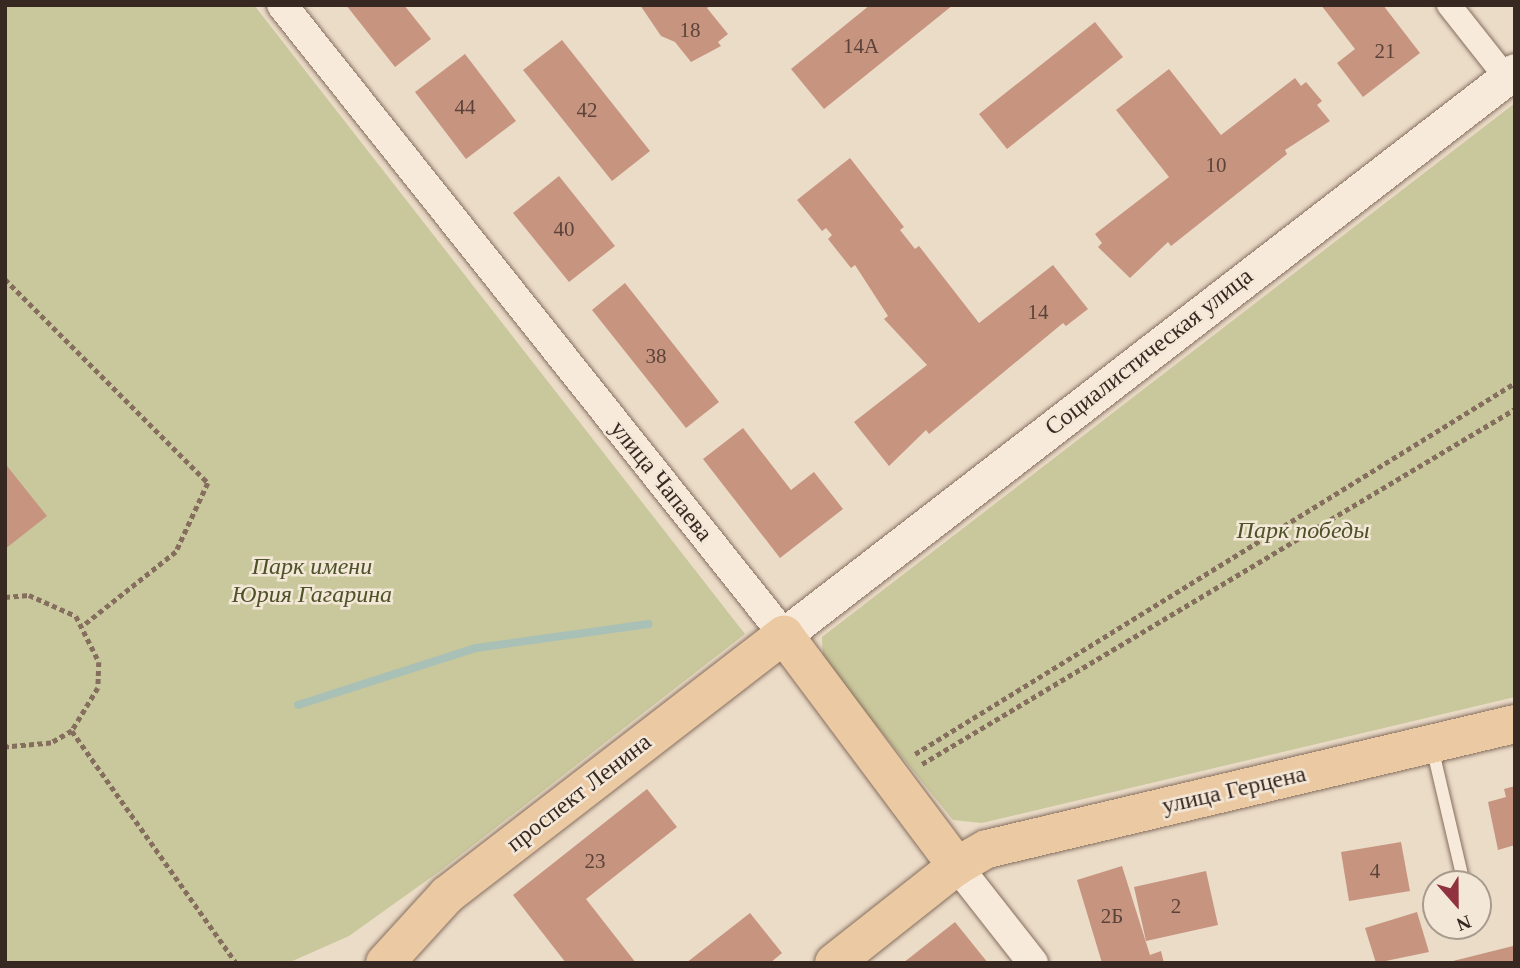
<!DOCTYPE html>
<meta charset="utf-8">
<style>
body{margin:0}
#map{position:relative;width:1520px;height:968px;overflow:hidden;background:#ebdcc8;font-family:Georgia,serif}
div>[style]{position:absolute}
.green>*{inset:0;background:#c9c89c}
.stream>*{height:8px;margin:-4px;padding:0 4px;transform-origin:4px;border-radius:4px;background:#a8c0b5}
.building>*{inset:0;background:#c79480}
.path>*{height:4.5px;margin-top:-2.25px;transform-origin:0;background:repeating-linear-gradient(90deg,#866e5e 0 5px,transparent 0 8.5px)}
.roads{filter:drop-shadow(0 0 2px #866e5e) drop-shadow(0 0 2px #866e5e)}
.service>*{height:12px;margin:-6px;padding:0 6px;transform-origin:6px;border-radius:6px;background:#f7eada}
.minor>*{height:24px;margin:-12px;padding:0 12px;transform-origin:12px;border-radius:12px;background:#f7eada}
.tertiary>*{height:30px;margin:-15px;padding:0 15px;transform-origin:15px;border-radius:15px;background:#f7eada}
.secondary>*{height:35px;margin:-17.5px;padding:0 17.5px;transform-origin:17.5px;border-radius:17.5px;background:#f7eada}
.primary>*{height:38px;margin:-19px;padding:0 19px;transform-origin:19px;border-radius:19px;background:#ebcaa3}
span{translate:-50% -50%;white-space:nowrap;text-align:center;line-height:1.15;-webkit-text-stroke:5px #f3e7d7;paint-order:stroke}
.number-label{font-size:21px;color:#5b4339}
.number-label span{-webkit-text-stroke-width:0}
.street-label{font-size:24px;color:#372821}
.park-label{font-size:24px;color:#4e5229;font-style:italic}
.frame{position:absolute;inset:0;border:7px solid #372821;pointer-events:none}
.north{position:absolute;left:1422px;top:870px;width:70px;height:70px;box-sizing:border-box;background:#f3e7d7;border:2px solid #a89b8e;border-radius:50%;rotate:159deg;font-size:19px;font-weight:700;line-height:28px;text-align:center;color:#372821}
.north::after{content:'';display:block;margin:auto;width:24px;height:32px;background:#913240;clip-path:polygon(50% 0,100% 100%,50% 72%,0 100%)}
</style>
<div id="map">
<div class="green">
<i style="clip-path:polygon(5px 5px,254px 5px,745px 634px,440px 871px,349px 936px,288px 963px,5px 963px)"></i>
<i style="clip-path:polygon(1515px 103px,1515px 697px,982px 823px,953px 820px,823px 660px,822px 637px)"></i>
</div>
<div class="stream">
<i style="left:298px;top:705px;width:187px;rotate:-17.8deg"></i>
<i style="left:476px;top:648px;width:174px;rotate:-7.9deg"></i>
</div>
<div class="building">
<i style="clip-path:polygon(346px 5px,404px 5px,431px 39px,395px 67px)"></i>
<i style="clip-path:polygon(640px 5px,711px 5px,707px 8px,728px 34px,718px 42px,721px 46px,691px 62px,675px 42px,661px 36px)"></i>
<i style="clip-path:polygon(870px 5px,953px 5px,824px 109px,791px 69px)"></i>
<i style="clip-path:polygon(1321px 5px,1383px 5px,1420px 53px,1363px 97px,1337px 63px,1355px 49px)"></i>
<i style="clip-path:polygon(1095px 22px,1123px 57px,1007px 149px,979px 114px)"></i>
<i style="clip-path:polygon(562px 40px,650px 151px,612px 181px,523px 70px)"></i>
<i style="clip-path:polygon(465px 54px,516px 121px,466px 159px,415px 92px)"></i>
<i style="clip-path:polygon(1169px 69px,1221px 135px,1295px 78px,1301px 86px,1306px 82px,1322px 101px,1317px 105px,1330px 121px,1285px 150px,1287px 154px,1171px 246px,1168px 242px,1130px 278px,1098px 247px,1102px 243px,1095px 234px,1169px 177px,1116px 110px)"></i>
<i style="clip-path:polygon(850px 158px,904px 227px,900px 230px,915px 249px,919px 246px,979px 323px,1053px 265px,1088px 309px,1066px 326px,1063px 323px,929px 434px,926px 430px,889px 466px,854px 422px,927px 365px,884px 319px,888px 316px,855px 265px,851px 268px,828px 239px,832px 235px,826px 228px,822px 231px,797px 200px)"></i>
<i style="clip-path:polygon(559px 176px,615px 246px,569px 282px,513px 213px)"></i>
<i style="clip-path:polygon(625px 283px,719px 402px,686px 428px,592px 310px)"></i>
<i style="clip-path:polygon(743px 428px,791px 490px,814px 472px,843px 509px,780px 558px,703px 459px)"></i>
<i style="clip-path:polygon(7px 466px,47px 516px,5px 549px,5px 467px)"></i>
<i style="clip-path:polygon(1515px 786px,1515px 845px,1498px 850px,1488px 802px,1506px 797px,1504px 789px)"></i>
<i style="clip-path:polygon(647px 789px,677px 827px,586px 899px,636px 963px,566px 963px,513px 895px)"></i>
<i style="clip-path:polygon(1401px 842px,1410px 891px,1349px 901px,1341px 852px)"></i>
<i style="clip-path:polygon(1122px 866px,1150px 955px,1161px 951px,1164px 963px,1102px 963px,1077px 880px)"></i>
<i style="clip-path:polygon(1206px 871px,1218px 925px,1146px 941px,1134px 887px)"></i>
<i style="clip-path:polygon(1417px 912px,1429px 952px,1376px 963px,1365px 928px)"></i>
<i style="clip-path:polygon(750px 913px,782px 953px,770px 963px,686px 963px)"></i>
<i style="clip-path:polygon(955px 922px,988px 963px,903px 963px)"></i>
<i style="clip-path:polygon(1513px 946px,1515px 963px,1449px 963px,1449px 962px)"></i>
</div>
<div class="path">
<i style="left:5px;top:279px;width:288px;rotate:45.1deg"></i>
<i style="left:208px;top:483px;width:76px;rotate:114.9deg"></i>
<i style="left:176px;top:552px;width:119px;rotate:141.5deg"></i>
<i style="left:5px;top:597px;width:24px;rotate:-5deg"></i>
<i style="left:29px;top:595px;width:51px;rotate:24.1deg"></i>
<i style="left:76px;top:616px;width:51px;rotate:63.4deg"></i>
<i style="left:99px;top:662px;width:26px;rotate:92deg"></i>
<i style="left:98px;top:688px;width:50px;rotate:121.2deg"></i>
<i style="left:72px;top:731px;width:24px;rotate:150deg"></i>
<i style="left:51px;top:743px;width:46px;rotate:175deg"></i>
<i style="left:72px;top:731px;width:284px;rotate:54.7deg"></i>
<i style="left:915px;top:754px;width:705px;rotate:-31.73deg"></i>
<i style="left:922px;top:764px;width:691px;rotate:-30.91deg"></i>
</div>
<div class="roads">
<div class="service">
<i style="left:1432px;top:747px;width:136px;rotate:76.8deg"></i>
</div>
<div class="minor">
<i style="left:1449px;top:5px;width:90px;rotate:51.7deg"></i>
</div>
<div class="tertiary">
<i style="left:282px;top:5px;width:806px;rotate:51.45deg"></i>
<i style="left:957px;top:866px;width:123px;rotate:51.9deg"></i>
</div>
<div class="secondary">
<i style="left:784px;top:635px;width:923px;rotate:-37.65deg"></i>
</div>
<div class="primary">
<i style="left:385px;top:963px;width:92px;rotate:-47.6deg"></i>
<i style="left:447px;top:895px;width:426px;rotate:-37.7deg"></i>
<i style="left:784px;top:635px;width:289px;rotate:53.2deg"></i>
<i style="left:834px;top:963px;width:157px;rotate:-38.3deg"></i>
<i style="left:957px;top:866px;width:34px;rotate:-30deg"></i>
<i style="left:987px;top:849px;width:543px;rotate:-13.32deg"></i>
</div>
</div>
<div class="number-label">
<span style="left:690px;top:30px">18</span>
<span style="left:861px;top:46px">14А</span>
<span style="left:1385px;top:51px">21</span>
<span style="left:465px;top:107px">44</span>
<span style="left:587px;top:110px">42</span>
<span style="left:1216px;top:165px">10</span>
<span style="left:564px;top:229px">40</span>
<span style="left:1038px;top:312px">14</span>
<span style="left:656px;top:356px">38</span>
<span style="left:595px;top:861px">23</span>
<span style="left:1375px;top:871px">4</span>
<span style="left:1176px;top:906px">2</span>
<span style="left:1112px;top:916px">2Б</span>
</div>
<div class="street-label">
<span style="left:1149px;top:352px;rotate:-38deg">Социалистическая улица</span>
<span style="left:661px;top:481px;rotate:51deg">улица Чапаева</span>
<span style="left:1234px;top:790px;rotate:-13deg">улица Герцена</span>
<span style="left:579px;top:793px;rotate:-38deg">проспект Ленина</span>
</div>
<div class="park-label">
<span style="left:1303px;top:531px">Парк победы</span>
<span style="left:312px;top:581px">Парк имени<br>Юрия Гагарина</span>
</div>
<div class="frame"></div>
<div class="north">N</div>
</div>
